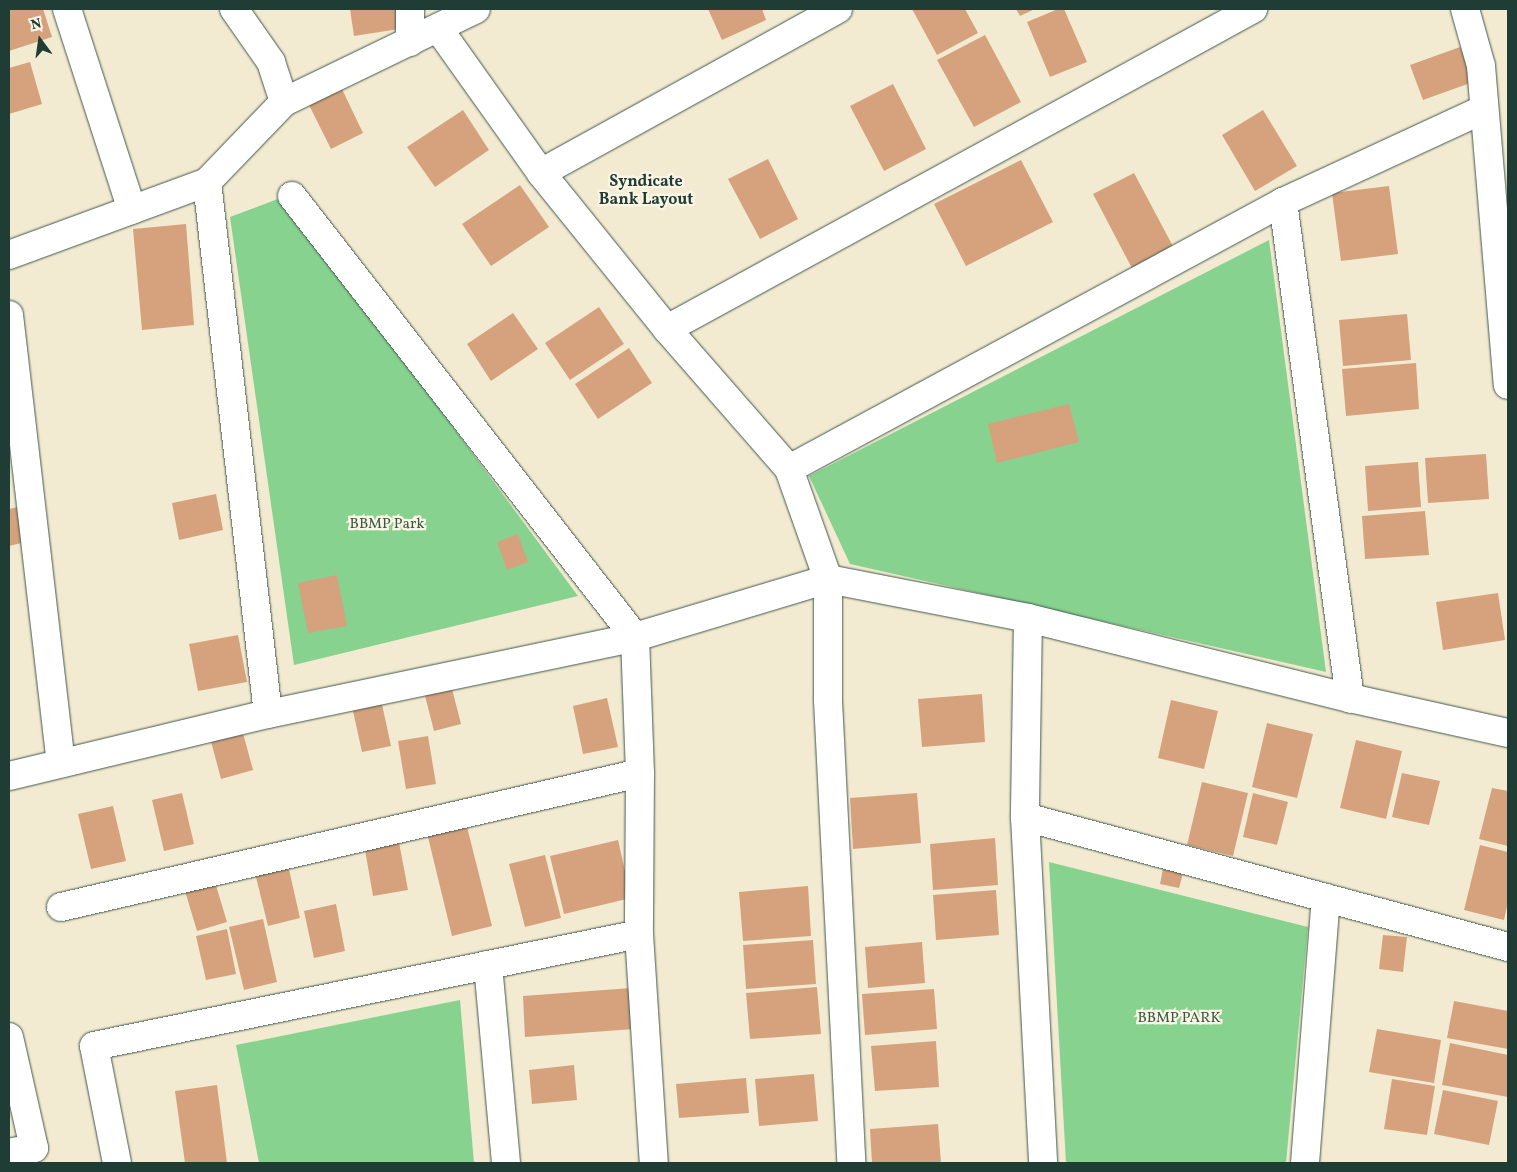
<!DOCTYPE html>
<style>
body{margin:0}
#map{position:relative;width:1517px;height:1172px;overflow:hidden;background:#f3ebd1;font-family:Vollkorn,serif}
div>[style]{position:absolute}
.green>*{inset:0;background:#87d28f}
.building>*{inset:0;background:#d5a27d}
.roads{filter:drop-shadow(0 0 1px #3f574c) drop-shadow(0 0 1px #3f574c)}
.minor>*{height:28px;margin:-14px;padding:0 14px;transform-origin:14px;border-radius:14px;background:#fff}
span{translate:-50% -50%;white-space:nowrap;text-align:center;line-height:1.15;-webkit-text-stroke:4.5px #fcf5e5;paint-order:stroke}
.park-label{font-size:15px;color:#345b46}
.neighbourhood-label{font-size:16px;color:#1f3d34;font-weight:700}
.frame{position:absolute;inset:0;border:10px solid #1f3d34;pointer-events:none}
.north{position:absolute;left:15px;top:15px;width:50px;height:50px;-webkit-text-stroke:4px #fcf5e5;paint-order:stroke;rotate:346deg;font-size:14px;font-weight:700;line-height:20px;text-align:center;color:#1f3d34}
.north::after{content:'';display:block;margin:auto;width:18px;height:22px;background:#1f3d34;clip-path:polygon(50% 0,100% 100%,50% 72%,0 100%)}
</style>
<div id="map">
<div class="green">
<i style="clip-path:polygon(283px 197px,578px 596px,294px 665px,230px 217px)"></i>
<i style="clip-path:polygon(1269px 240px,1326px 672px,850px 564px,809px 476px)"></i>
<i style="clip-path:polygon(1049px 862px,1308px 927px,1286px 1163px,1066px 1163px)"></i>
<i style="clip-path:polygon(460px 1000px,474px 1163px,259px 1163px,236px 1045px)"></i>
</div>
<div class="building">
<i style="clip-path:polygon(43px 9px,52px 37px,9px 51px,9px 10px)"></i>
<i style="clip-path:polygon(350px 9px,396px 9px,399px 29px,354px 36px)"></i>
<i style="clip-path:polygon(708px 9px,762px 9px,766px 20px,722px 40px)"></i>
<i style="clip-path:polygon(912px 9px,965px 9px,978px 33px,937px 55px)"></i>
<i style="clip-path:polygon(1016px 9px,1035px 9px,1020px 16px)"></i>
<i style="clip-path:polygon(1058px 9px,1064px 9px,1087px 62px,1050px 77px,1027px 22px)"></i>
<i style="clip-path:polygon(985px 35px,1021px 102px,974px 127px,937px 60px)"></i>
<i style="clip-path:polygon(1460px 47px,1473px 82px,1423px 100px,1410px 65px)"></i>
<i style="clip-path:polygon(30px 62px,42px 104px,9px 114px,9px 68px)"></i>
<i style="clip-path:polygon(893px 84px,926px 149px,884px 171px,850px 106px)"></i>
<i style="clip-path:polygon(341px 87px,363px 133px,331px 149px,308px 103px)"></i>
<i style="clip-path:polygon(463px 110px,489px 150px,435px 187px,407px 147px)"></i>
<i style="clip-path:polygon(1263px 110px,1297px 166px,1255px 191px,1222px 135px)"></i>
<i style="clip-path:polygon(768px 159px,798px 219px,760px 239px,728px 179px)"></i>
<i style="clip-path:polygon(1021px 160px,1053px 222px,966px 266px,934px 204px)"></i>
<i style="clip-path:polygon(1134px 173px,1176px 252px,1135px 274px,1093px 194px)"></i>
<i style="clip-path:polygon(520px 185px,549px 227px,491px 266px,462px 224px)"></i>
<i style="clip-path:polygon(1389px 186px,1398px 254px,1341px 261px,1332px 193px)"></i>
<i style="clip-path:polygon(186px 224px,194px 325px,142px 330px,133px 229px)"></i>
<i style="clip-path:polygon(599px 307px,624px 344px,570px 380px,545px 343px)"></i>
<i style="clip-path:polygon(513px 313px,538px 349px,491px 381px,467px 344px)"></i>
<i style="clip-path:polygon(1407px 314px,1411px 360px,1343px 366px,1339px 320px)"></i>
<i style="clip-path:polygon(629px 348px,652px 383px,598px 419px,575px 384px)"></i>
<i style="clip-path:polygon(1416px 363px,1419px 409px,1346px 416px,1342px 369px)"></i>
<i style="clip-path:polygon(1069px 404px,1079px 442px,997px 463px,988px 424px)"></i>
<i style="clip-path:polygon(1486px 454px,1489px 499px,1428px 503px,1425px 458px)"></i>
<i style="clip-path:polygon(1418px 462px,1421px 507px,1368px 511px,1365px 466px)"></i>
<i style="clip-path:polygon(216px 494px,223px 530px,179px 540px,172px 503px)"></i>
<i style="clip-path:polygon(22px 506px,30px 541px,9px 546px,9px 509px)"></i>
<i style="clip-path:polygon(1425px 511px,1429px 555px,1365px 559px,1362px 516px)"></i>
<i style="clip-path:polygon(518px 534px,528px 562px,507px 570px,497px 542px)"></i>
<i style="clip-path:polygon(337px 575px,347px 626px,308px 633px,298px 583px)"></i>
<i style="clip-path:polygon(1498px 593px,1505px 640px,1443px 650px,1436px 602px)"></i>
<i style="clip-path:polygon(238px 635px,247px 682px,198px 691px,189px 644px)"></i>
<i style="clip-path:polygon(450px 681px,461px 724px,434px 731px,423px 688px)"></i>
<i style="clip-path:polygon(982px 694px,985px 742px,922px 747px,918px 699px)"></i>
<i style="clip-path:polygon(380px 695px,391px 746px,362px 752px,351px 702px)"></i>
<i style="clip-path:polygon(607px 698px,618px 747px,583px 754px,573px 706px)"></i>
<i style="clip-path:polygon(1171px 700px,1218px 711px,1204px 769px,1158px 758px)"></i>
<i style="clip-path:polygon(240px 722px,253px 770px,221px 779px,208px 730px)"></i>
<i style="clip-path:polygon(1267px 723px,1313px 734px,1297px 798px,1252px 787px)"></i>
<i style="clip-path:polygon(428px 736px,436px 784px,406px 789px,398px 741px)"></i>
<i style="clip-path:polygon(1356px 740px,1402px 751px,1386px 819px,1340px 808px)"></i>
<i style="clip-path:polygon(1402px 773px,1440px 781px,1429px 825px,1392px 817px)"></i>
<i style="clip-path:polygon(1202px 782px,1248px 793px,1233px 856px,1187px 845px)"></i>
<i style="clip-path:polygon(1492px 788px,1508px 791px,1508px 846px,1479px 839px)"></i>
<i style="clip-path:polygon(182px 793px,194px 844px,164px 851px,152px 800px)"></i>
<i style="clip-path:polygon(917px 793px,921px 843px,853px 849px,850px 798px)"></i>
<i style="clip-path:polygon(1253px 793px,1288px 802px,1277px 845px,1243px 837px)"></i>
<i style="clip-path:polygon(113px 806px,126px 861px,91px 869px,78px 814px)"></i>
<i style="clip-path:polygon(466px 823px,492px 926px,452px 936px,427px 833px)"></i>
<i style="clip-path:polygon(398px 837px,408px 890px,373px 896px,364px 844px)"></i>
<i style="clip-path:polygon(995px 838px,998px 885px,933px 890px,930px 844px)"></i>
<i style="clip-path:polygon(618px 840px,631px 898px,564px 914px,550px 856px)"></i>
<i style="clip-path:polygon(1480px 845px,1508px 852px,1508px 902px,1504px 920px,1464px 910px)"></i>
<i style="clip-path:polygon(545px 855px,561px 918px,525px 927px,509px 864px)"></i>
<i style="clip-path:polygon(288px 865px,300px 918px,268px 926px,255px 873px)"></i>
<i style="clip-path:polygon(1163px 869px,1183px 873px,1179px 888px,1160px 884px)"></i>
<i style="clip-path:polygon(215px 882px,227px 922px,197px 931px,185px 891px)"></i>
<i style="clip-path:polygon(808px 886px,811px 936px,743px 941px,739px 892px)"></i>
<i style="clip-path:polygon(996px 890px,999px 935px,936px 940px,933px 895px)"></i>
<i style="clip-path:polygon(336px 904px,345px 951px,314px 958px,304px 911px)"></i>
<i style="clip-path:polygon(263px 919px,277px 982px,244px 990px,229px 927px)"></i>
<i style="clip-path:polygon(227px 929px,236px 974px,206px 980px,196px 936px)"></i>
<i style="clip-path:polygon(1383px 935px,1407px 937px,1403px 972px,1379px 969px)"></i>
<i style="clip-path:polygon(813px 940px,816px 984px,746px 989px,743px 945px)"></i>
<i style="clip-path:polygon(922px 942px,925px 983px,868px 988px,865px 947px)"></i>
<i style="clip-path:polygon(817px 987px,821px 1034px,750px 1039px,746px 993px)"></i>
<i style="clip-path:polygon(631px 988px,634px 1029px,525px 1037px,523px 996px)"></i>
<i style="clip-path:polygon(934px 989px,937px 1029px,865px 1035px,862px 994px)"></i>
<i style="clip-path:polygon(1454px 1001px,1508px 1011px,1508px 1049px,1447px 1038px)"></i>
<i style="clip-path:polygon(1377px 1029px,1441px 1040px,1434px 1083px,1369px 1072px)"></i>
<i style="clip-path:polygon(936px 1041px,939px 1087px,875px 1091px,871px 1046px)"></i>
<i style="clip-path:polygon(1450px 1043px,1508px 1055px,1508px 1097px,1442px 1085px)"></i>
<i style="clip-path:polygon(574px 1065px,577px 1100px,532px 1104px,529px 1070px)"></i>
<i style="clip-path:polygon(814px 1074px,818px 1121px,759px 1126px,755px 1079px)"></i>
<i style="clip-path:polygon(746px 1078px,749px 1113px,679px 1118px,676px 1084px)"></i>
<i style="clip-path:polygon(1392px 1079px,1435px 1086px,1427px 1135px,1384px 1129px)"></i>
<i style="clip-path:polygon(217px 1085px,227px 1163px,185px 1163px,175px 1091px)"></i>
<i style="clip-path:polygon(1443px 1090px,1498px 1101px,1489px 1145px,1434px 1134px)"></i>
<i style="clip-path:polygon(938px 1124px,941px 1163px,872px 1163px,870px 1129px)"></i>
</div>
<div class="roads">
<div class="minor">
<i style="left:67px;top:9px;width:211px;rotate:72.1deg"></i>
<i style="left:234px;top:9px;width:65px;rotate:55.1deg"></i>
<i style="left:271px;top:62px;width:42px;rotate:72deg"></i>
<i style="left:410px;top:9px;width:33px;rotate:90deg"></i>
<i style="left:838px;top:9px;width:339px;rotate:151.1deg"></i>
<i style="left:541px;top:173px;width:201px;rotate:51.1deg"></i>
<i style="left:667px;top:329px;width:186px;rotate:48.9deg"></i>
<i style="left:789px;top:469px;width:117px;rotate:70.5deg"></i>
<i style="left:828px;top:579px;width:122px;rotate:90deg"></i>
<i style="left:828px;top:701px;width:463px;rotate:87.1deg"></i>
<i style="left:1465px;top:9px;width:59px;rotate:74.3deg"></i>
<i style="left:1481px;top:66px;width:320px;rotate:85.2deg"></i>
<i style="left:438px;top:28px;width:178px;rotate:54.6deg"></i>
<i style="left:207px;top:182px;width:535px;rotate:83.46deg"></i>
<i style="left:292px;top:196px;width:559px;rotate:52.13deg"></i>
<i style="left:635px;top:637px;width:136px;rotate:87.9deg"></i>
<i style="left:640px;top:773px;width:161px;rotate:90.4deg"></i>
<i style="left:639px;top:934px;width:229px;rotate:86.3deg"></i>
<i style="left:1283px;top:202px;width:501px;rotate:82.31deg"></i>
<i style="left:9px;top:255px;width:211px;rotate:-20.2deg"></i>
<i style="left:207px;top:182px;width:111px;rotate:-46.1deg"></i>
<i style="left:284px;top:102px;width:213px;rotate:-25.8deg"></i>
<i style="left:9px;top:315px;width:451px;rotate:83.4deg"></i>
<i style="left:667px;top:329px;width:668px;rotate:-28.64deg"></i>
<i style="left:789px;top:469px;width:562px;rotate:-28.39deg"></i>
<i style="left:1283px;top:202px;width:219px;rotate:-24.8deg"></i>
<i style="left:1028px;top:618px;width:199px;rotate:90.9deg"></i>
<i style="left:1025px;top:817px;width:346px;rotate:87deg"></i>
<i style="left:9px;top:776px;width:266px;rotate:-13.5deg"></i>
<i style="left:268px;top:714px;width:375px;rotate:-11.8deg"></i>
<i style="left:635px;top:637px;width:202px;rotate:-16.7deg"></i>
<i style="left:828px;top:579px;width:204px;rotate:11deg"></i>
<i style="left:1028px;top:618px;width:332px;rotate:14deg"></i>
<i style="left:1350px;top:698px;width:162px;rotate:12.5deg"></i>
<i style="left:1025px;top:817px;width:500px;rotate:15.06deg"></i>
<i style="left:61px;top:907px;width:594px;rotate:-13.03deg"></i>
<i style="left:488px;top:965px;width:199px;rotate:84.8deg"></i>
<i style="left:9px;top:1037px;width:114px;rotate:77.3deg"></i>
<i style="left:34px;top:1148px;width:25px;rotate:169deg"></i>
<i style="left:117px;top:1163px;width:119px;rotate:-101.1deg"></i>
<i style="left:94px;top:1046px;width:556px;rotate:-11.61deg"></i>
<i style="left:1305px;top:1163px;width:266px;rotate:-85.5deg"></i>
</div>
</div>
<div class="park-label">
<span style="left:387px;top:525px">BBMP Park</span>
<span style="left:1179px;top:1019px">BBMP PARK</span>
</div>
<div class="neighbourhood-label">
<span style="left:646px;top:191px">Syndicate<br>Bank Layout</span>
</div>
<div class="frame"></div>
<div class="north">N</div>
</div>
